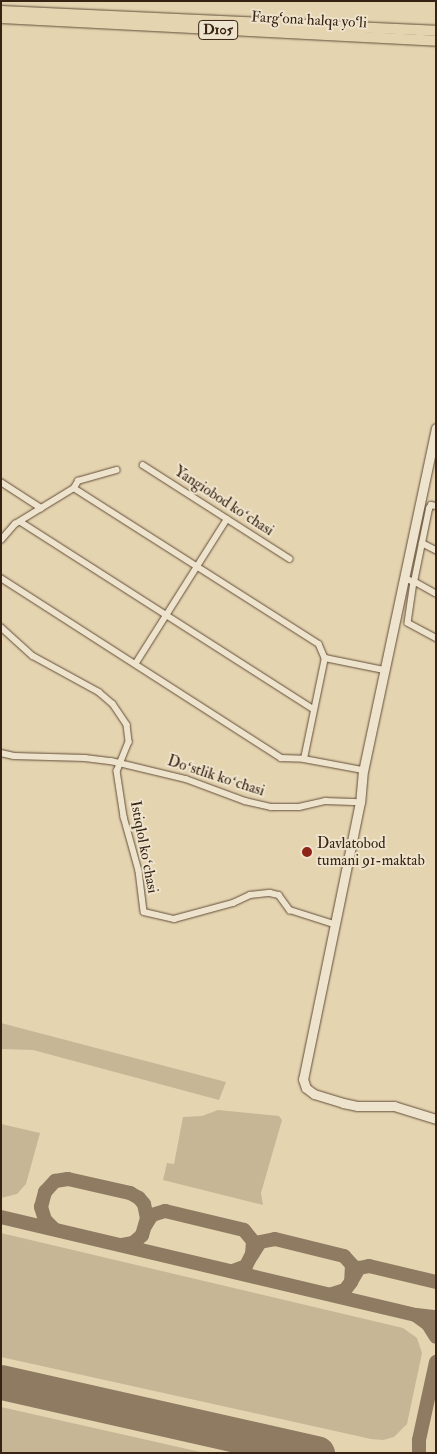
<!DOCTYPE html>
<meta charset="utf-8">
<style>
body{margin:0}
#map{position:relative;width:437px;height:1454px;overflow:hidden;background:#e5d4b0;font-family:"IM FELL Double Pica",serif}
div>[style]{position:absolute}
.green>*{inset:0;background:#c7b695}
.taxiway>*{height:14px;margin:-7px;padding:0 7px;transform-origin:7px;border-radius:7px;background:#8e7b62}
.runway>*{height:35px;margin:-17.5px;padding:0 17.5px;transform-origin:17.5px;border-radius:17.5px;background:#8e7b62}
.roads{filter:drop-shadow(0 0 1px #624e3a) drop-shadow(0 0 1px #624e3a)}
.street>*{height:5.5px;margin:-2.75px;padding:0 2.75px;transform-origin:2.75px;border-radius:2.75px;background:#eee3cc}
.secondary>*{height:9px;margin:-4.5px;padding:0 4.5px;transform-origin:4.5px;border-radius:4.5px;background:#eee3cc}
.highway>*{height:10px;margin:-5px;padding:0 5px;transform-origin:5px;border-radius:5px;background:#e5d4b0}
.dots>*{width:14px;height:14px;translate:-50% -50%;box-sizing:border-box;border:2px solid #eee3cc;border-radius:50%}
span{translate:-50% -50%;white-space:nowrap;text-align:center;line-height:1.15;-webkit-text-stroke:4px #eee3cc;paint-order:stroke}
.shield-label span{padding:1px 4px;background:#eee3cc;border:1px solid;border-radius:4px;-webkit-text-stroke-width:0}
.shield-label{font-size:14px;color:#372213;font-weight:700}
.street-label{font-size:15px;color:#372213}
.poi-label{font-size:15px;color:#372213}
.left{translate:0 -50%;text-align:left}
.frame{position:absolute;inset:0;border:2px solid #372213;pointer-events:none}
</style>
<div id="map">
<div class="green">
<i style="clip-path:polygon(1px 1023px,226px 1082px,219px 1100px,33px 1050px,1px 1049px)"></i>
<i style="clip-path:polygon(218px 1110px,279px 1116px,282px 1120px,261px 1193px,263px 1205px,163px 1180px,167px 1163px,174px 1164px,183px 1117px,202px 1116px)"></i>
<i style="clip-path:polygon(1px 1124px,40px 1133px,26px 1184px,17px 1194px,1px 1198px)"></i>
<i style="clip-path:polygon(1px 1233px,403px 1328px,417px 1338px,422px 1353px,407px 1424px,394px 1437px,383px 1440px,371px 1439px,1px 1357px)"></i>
<i style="clip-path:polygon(1px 1407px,205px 1453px,1px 1453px)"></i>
</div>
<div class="taxiway">
<i style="left:1px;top:1217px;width:426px;rotate:13.3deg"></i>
<i style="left:416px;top:1315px;width:20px;rotate:6deg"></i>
<i style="left:145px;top:1226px;width:13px;rotate:-58deg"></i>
<i style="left:152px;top:1215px;width:14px;rotate:-17deg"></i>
<i style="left:165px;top:1211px;width:81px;rotate:13.5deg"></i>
<i style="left:244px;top:1230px;width:14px;rotate:51deg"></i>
<i style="left:253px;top:1241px;width:13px;rotate:94deg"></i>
<i style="left:252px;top:1254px;width:13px;rotate:117deg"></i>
<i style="left:246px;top:1266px;width:14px;rotate:159deg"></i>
<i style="left:54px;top:1229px;width:13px;rotate:-135deg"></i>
<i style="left:45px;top:1220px;width:14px;rotate:-107deg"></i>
<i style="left:41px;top:1207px;width:16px;rotate:-75deg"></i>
<i style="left:45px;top:1192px;width:15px;rotate:-48deg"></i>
<i style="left:55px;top:1181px;width:13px;rotate:-9deg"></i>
<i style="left:68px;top:1179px;width:64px;rotate:12.7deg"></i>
<i style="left:130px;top:1193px;width:10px;rotate:29deg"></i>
<i style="left:139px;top:1198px;width:8px;rotate:50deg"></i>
<i style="left:144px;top:1204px;width:14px;rotate:78deg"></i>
<i style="left:147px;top:1218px;width:18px;rotate:106deg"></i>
<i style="left:142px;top:1235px;width:6px;rotate:135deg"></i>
<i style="left:138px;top:1239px;width:6px;rotate:141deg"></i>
<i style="left:133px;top:1243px;width:11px;rotate:170deg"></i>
<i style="left:252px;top:1255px;width:15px;rotate:-58deg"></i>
<i style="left:260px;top:1242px;width:15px;rotate:-11deg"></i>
<i style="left:275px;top:1239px;width:71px;rotate:13.8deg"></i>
<i style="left:344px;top:1256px;width:12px;rotate:48deg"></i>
<i style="left:352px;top:1265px;width:17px;rotate:93deg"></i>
<i style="left:351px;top:1282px;width:10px;rotate:127deg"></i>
<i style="left:345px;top:1290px;width:14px;rotate:163deg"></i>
<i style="left:352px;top:1280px;width:14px;rotate:-60deg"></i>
<i style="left:359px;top:1268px;width:10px;rotate:-11deg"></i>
<i style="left:369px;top:1266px;width:69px;rotate:13.4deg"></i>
<i style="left:417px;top:1316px;width:14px;rotate:36deg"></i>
<i style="left:428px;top:1324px;width:15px;rotate:58deg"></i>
<i style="left:419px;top:1453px;width:13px;rotate:-90deg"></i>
<i style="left:419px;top:1440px;width:80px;rotate:-77.7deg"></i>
</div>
<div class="runway">
<i style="left:1px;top:1382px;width:324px;rotate:12.7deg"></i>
</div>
<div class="roads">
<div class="street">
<i style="left:143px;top:465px;width:174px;rotate:32.6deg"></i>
<i style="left:1px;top:482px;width:48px;rotate:33deg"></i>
<i style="left:74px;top:488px;width:8px;rotate:-60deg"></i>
<i style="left:78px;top:481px;width:40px;rotate:-16deg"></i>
<i style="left:21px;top:522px;width:347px;rotate:32.6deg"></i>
<i style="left:1px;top:540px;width:21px;rotate:-49deg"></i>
<i style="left:15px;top:524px;width:69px;rotate:-31.4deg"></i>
<i style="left:74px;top:488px;width:290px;rotate:32.5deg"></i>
<i style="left:319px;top:644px;width:15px;rotate:67deg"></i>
<i style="left:325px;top:658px;width:60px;rotate:11.5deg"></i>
<i style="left:422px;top:543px;width:16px;rotate:27deg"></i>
<i style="left:1px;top:578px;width:333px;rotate:32.7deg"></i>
<i style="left:281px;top:758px;width:23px;rotate:2deg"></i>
<i style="left:304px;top:759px;width:60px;rotate:10.6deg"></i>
<i style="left:405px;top:578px;width:10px;rotate:24deg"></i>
<i style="left:414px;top:582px;width:75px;rotate:-78.4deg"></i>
<i style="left:429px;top:509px;width:4px;rotate:-63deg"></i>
<i style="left:431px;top:505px;width:5px;rotate:11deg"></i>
<i style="left:436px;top:594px;width:25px;rotate:-151deg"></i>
<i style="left:414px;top:582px;width:41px;rotate:98.3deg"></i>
<i style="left:408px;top:623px;width:32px;rotate:28deg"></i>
<i style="left:1px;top:627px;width:43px;rotate:42.2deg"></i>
<i style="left:33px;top:656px;width:75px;rotate:28.6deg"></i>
<i style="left:99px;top:692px;width:18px;rotate:41deg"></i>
<i style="left:113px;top:704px;width:25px;rotate:56deg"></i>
<i style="left:127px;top:725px;width:17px;rotate:83deg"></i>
<i style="left:129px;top:742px;width:31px;rotate:112deg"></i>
<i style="left:117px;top:771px;width:47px;rotate:81.3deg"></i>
<i style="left:124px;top:817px;width:56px;rotate:74.5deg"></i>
<i style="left:139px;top:871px;width:41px;rotate:83deg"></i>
<i style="left:144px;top:912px;width:31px;rotate:13deg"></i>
<i style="left:174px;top:919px;width:61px;rotate:-15.2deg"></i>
<i style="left:233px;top:903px;width:19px;rotate:-25deg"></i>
<i style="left:250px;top:895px;width:20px;rotate:-6deg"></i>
<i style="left:270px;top:893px;width:9px;rotate:13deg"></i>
<i style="left:279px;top:895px;width:19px;rotate:54deg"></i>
<i style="left:290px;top:910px;width:46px;rotate:17.7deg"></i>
<i style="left:136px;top:663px;width:170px;rotate:-57.7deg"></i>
<i style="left:1px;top:753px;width:13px;rotate:13deg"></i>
<i style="left:14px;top:756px;width:71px;rotate:1.6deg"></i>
<i style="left:85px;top:758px;width:26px;rotate:7deg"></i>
<i style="left:111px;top:761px;width:77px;rotate:13.5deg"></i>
<i style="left:186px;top:779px;width:63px;rotate:20.4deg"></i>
<i style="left:245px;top:801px;width:27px;rotate:13deg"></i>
<i style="left:271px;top:807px;width:28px"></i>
<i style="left:299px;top:807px;width:27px;rotate:-13deg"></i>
<i style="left:325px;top:801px;width:35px;rotate:2deg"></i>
<i style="left:304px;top:759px;width:103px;rotate:-78.3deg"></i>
</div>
<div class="secondary">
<i style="left:436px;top:428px;width:350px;rotate:102deg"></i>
<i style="left:363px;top:770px;width:32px;rotate:95deg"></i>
<i style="left:360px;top:802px;width:283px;rotate:101.6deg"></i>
<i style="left:303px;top:1079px;width:9px;rotate:72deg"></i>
<i style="left:306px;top:1088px;width:10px;rotate:37deg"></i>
<i style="left:314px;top:1094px;width:30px;rotate:17deg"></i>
<i style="left:343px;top:1103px;width:14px;rotate:12deg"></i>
<i style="left:357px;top:1106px;width:37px"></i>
<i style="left:394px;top:1106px;width:44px;rotate:17.2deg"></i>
</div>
<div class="highway">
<i style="left:1px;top:11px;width:435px;rotate:2.6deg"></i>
<i style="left:1px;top:18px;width:436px;rotate:3deg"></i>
</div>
</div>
<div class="dots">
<i style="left:307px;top:852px;background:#8f2418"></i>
</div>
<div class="shield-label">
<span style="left:218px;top:30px">D105</span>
</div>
<div class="street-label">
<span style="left:309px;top:20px;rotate:3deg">Farg‘ona halqa yo‘li</span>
<span style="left:224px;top:501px;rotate:33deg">Yangiobod koʻchasi</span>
<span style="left:216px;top:776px;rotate:18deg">Doʻstlik koʻchasi</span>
<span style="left:144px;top:847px;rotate:79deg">Istiqlol koʻchasi</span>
</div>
<div class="poi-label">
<span class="left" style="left:317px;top:852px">Davlatobod<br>tumani 91-maktab</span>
</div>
<div class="frame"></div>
</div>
